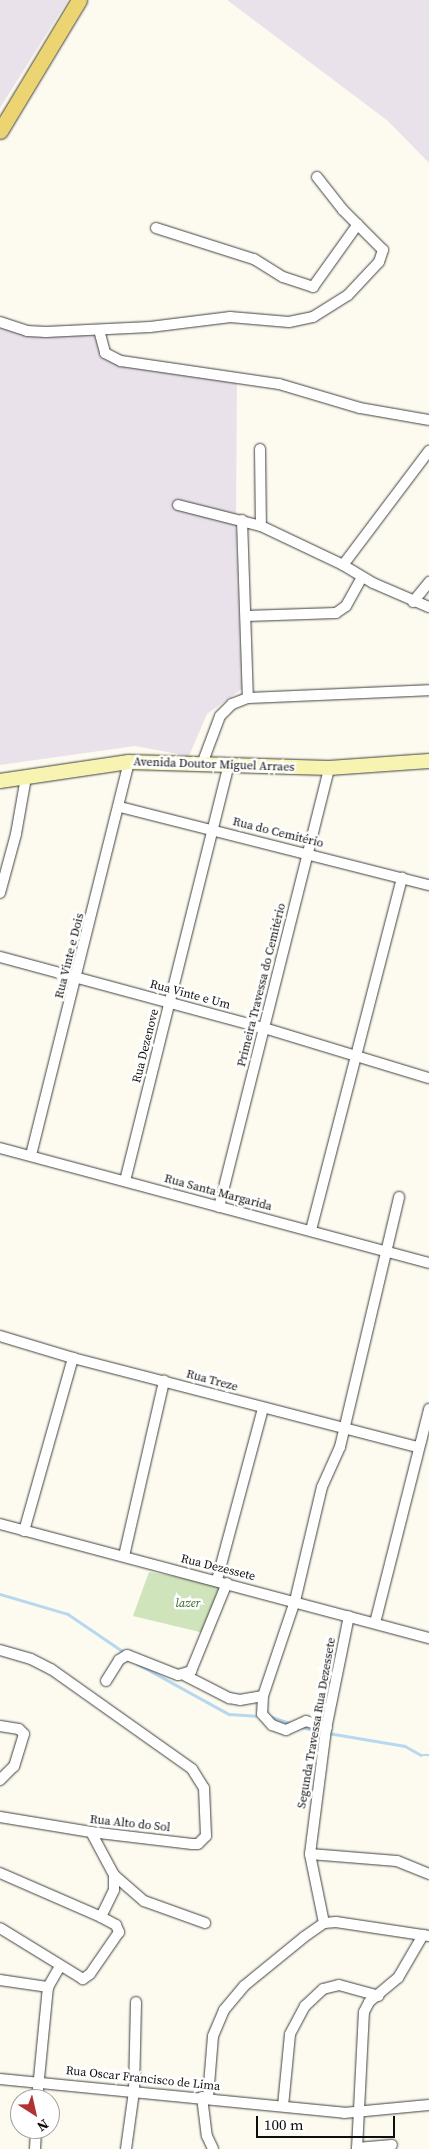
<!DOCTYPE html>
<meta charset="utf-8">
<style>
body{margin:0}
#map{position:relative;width:429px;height:2149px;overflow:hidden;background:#fdfbef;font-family:"Source Serif 4",serif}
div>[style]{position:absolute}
.industrial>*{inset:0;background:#eae2eb}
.green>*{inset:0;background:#cfe4bb}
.stream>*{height:2.5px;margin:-1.25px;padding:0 1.25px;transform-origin:1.25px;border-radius:1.25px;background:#b8d8f0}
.roads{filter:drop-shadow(0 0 1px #404040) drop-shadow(0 0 1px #404040)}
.street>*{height:10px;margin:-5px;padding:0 5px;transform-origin:5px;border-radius:5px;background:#fff}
.secondary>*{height:14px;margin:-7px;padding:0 7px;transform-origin:7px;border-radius:7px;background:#f7f3b0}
.primary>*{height:15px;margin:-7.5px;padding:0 7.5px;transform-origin:7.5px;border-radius:7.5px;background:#ebd471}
span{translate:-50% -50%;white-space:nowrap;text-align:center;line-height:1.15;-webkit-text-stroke:5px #fff;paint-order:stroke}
.street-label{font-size:12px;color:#0d0d0d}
.park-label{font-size:12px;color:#2d5e24;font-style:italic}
.north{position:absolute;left:10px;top:2089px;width:50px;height:50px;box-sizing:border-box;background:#fff;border:1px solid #9e9e9e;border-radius:50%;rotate:145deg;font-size:14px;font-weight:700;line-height:20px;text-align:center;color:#0d0d0d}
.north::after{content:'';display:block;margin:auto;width:18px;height:22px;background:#af3333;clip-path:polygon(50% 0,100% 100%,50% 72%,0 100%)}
.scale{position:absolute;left:256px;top:2116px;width:139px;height:22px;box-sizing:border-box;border:2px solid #0d0d0d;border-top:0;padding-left:6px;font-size:15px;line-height:18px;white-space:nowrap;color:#0d0d0d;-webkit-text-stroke:4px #fff;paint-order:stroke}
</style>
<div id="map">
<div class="industrial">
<i style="clip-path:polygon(0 0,68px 0,0 108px)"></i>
<i style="clip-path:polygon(227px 0,429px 0,429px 163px,388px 121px)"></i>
<i style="clip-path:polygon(0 319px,25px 330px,95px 329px,106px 353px,237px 381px,236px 525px,242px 689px,207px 714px,189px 756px,135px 746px,0 765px)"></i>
</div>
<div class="green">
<i style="clip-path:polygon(149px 1572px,223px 1585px,204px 1633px,133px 1616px)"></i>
</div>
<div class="stream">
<i style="left:0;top:1594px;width:71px;rotate:16.4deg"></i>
<i style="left:68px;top:1614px;width:68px;rotate:34.2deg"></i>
<i style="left:138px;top:1664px;width:104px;rotate:28.8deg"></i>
<i style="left:229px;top:1714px;width:26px;rotate:4deg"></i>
<i style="left:272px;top:1717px;width:21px;rotate:19deg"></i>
<i style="left:301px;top:1727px;width:23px;rotate:13deg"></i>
<i style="left:328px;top:1733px;width:78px;rotate:9.6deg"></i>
<i style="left:405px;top:1746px;width:18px;rotate:29deg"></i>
<i style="left:421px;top:1755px;width:8px"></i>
</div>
<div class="roads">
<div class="street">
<i style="left:156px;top:228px;width:103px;rotate:17.6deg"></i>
<i style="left:254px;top:259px;width:34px;rotate:32deg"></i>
<i style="left:283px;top:277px;width:32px;rotate:18deg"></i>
<i style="left:313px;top:287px;width:77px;rotate:-54.5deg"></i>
<i style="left:0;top:322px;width:28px;rotate:18deg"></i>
<i style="left:27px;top:331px;width:19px;rotate:3deg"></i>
<i style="left:46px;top:332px;width:104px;rotate:-2.8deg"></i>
<i style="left:150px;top:327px;width:81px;rotate:-7.1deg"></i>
<i style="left:230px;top:317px;width:59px;rotate:4.8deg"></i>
<i style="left:289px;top:322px;width:25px;rotate:-12deg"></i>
<i style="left:313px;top:317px;width:41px;rotate:-32.2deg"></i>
<i style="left:348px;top:295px;width:45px;rotate:-46.8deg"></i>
<i style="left:379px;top:262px;width:13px;rotate:-72deg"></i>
<i style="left:383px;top:250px;width:57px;rotate:-135deg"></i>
<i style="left:343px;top:210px;width:42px;rotate:-128.2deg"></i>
<i style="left:99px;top:330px;width:24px;rotate:75deg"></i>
<i style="left:105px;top:353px;width:18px;rotate:27deg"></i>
<i style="left:121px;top:361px;width:160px;rotate:8.3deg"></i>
<i style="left:279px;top:384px;width:84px;rotate:16.5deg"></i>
<i style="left:360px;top:408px;width:70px;rotate:9.9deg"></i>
<i style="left:260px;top:449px;width:77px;rotate:89.3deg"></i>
<i style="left:178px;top:505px;width:86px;rotate:14.2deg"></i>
<i style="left:261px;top:526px;width:91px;rotate:25.4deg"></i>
<i style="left:343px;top:565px;width:35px;rotate:31deg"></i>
<i style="left:373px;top:583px;width:61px;rotate:23.2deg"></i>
<i style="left:242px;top:520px;width:178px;rotate:88.1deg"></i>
<i style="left:343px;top:565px;width:143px;rotate:-53deg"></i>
<i style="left:413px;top:602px;width:26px;rotate:-51deg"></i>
<i style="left:246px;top:616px;width:90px;rotate:-1.9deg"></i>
<i style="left:336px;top:613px;width:12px;rotate:-35deg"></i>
<i style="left:346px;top:606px;width:33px;rotate:-61deg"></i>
<i style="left:202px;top:764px;width:51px;rotate:-69.4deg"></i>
<i style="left:220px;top:716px;width:17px;rotate:-45deg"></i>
<i style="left:232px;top:704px;width:17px;rotate:-21deg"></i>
<i style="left:248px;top:698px;width:181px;rotate:-2.5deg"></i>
<i style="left:120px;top:807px;width:319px;rotate:14.2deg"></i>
<i style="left:0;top:893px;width:61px;rotate:-74.8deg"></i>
<i style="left:16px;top:834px;width:58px;rotate:-80deg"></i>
<i style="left:0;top:957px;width:273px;rotate:15.1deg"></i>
<i style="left:264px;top:1028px;width:172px;rotate:16.9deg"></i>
<i style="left:0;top:1148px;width:444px;rotate:15deg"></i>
<i style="left:31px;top:1155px;width:405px;rotate:-76deg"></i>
<i style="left:125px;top:1181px;width:429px;rotate:-76deg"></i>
<i style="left:219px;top:1207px;width:453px;rotate:-75.9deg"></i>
<i style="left:311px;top:1230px;width:364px;rotate:-75.5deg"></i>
<i style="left:0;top:1336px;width:76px;rotate:16.8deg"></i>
<i style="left:73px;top:1358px;width:356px;rotate:14.5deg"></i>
<i style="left:0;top:1524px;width:444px;rotate:14.9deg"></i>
<i style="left:24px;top:1531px;width:180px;rotate:-74.2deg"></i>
<i style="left:124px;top:1556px;width:180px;rotate:-77.1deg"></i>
<i style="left:217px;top:1580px;width:178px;rotate:-75deg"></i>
<i style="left:375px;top:1623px;width:221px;rotate:-75.8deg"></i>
<i style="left:0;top:1650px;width:32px;rotate:16deg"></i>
<i style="left:31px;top:1659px;width:22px;rotate:27deg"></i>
<i style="left:51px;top:1669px;width:173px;rotate:35.3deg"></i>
<i style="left:192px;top:1769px;width:22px;rotate:58deg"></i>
<i style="left:204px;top:1788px;width:48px;rotate:87.6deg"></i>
<i style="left:206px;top:1836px;width:11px;rotate:135deg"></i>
<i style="left:198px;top:1844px;width:6px;rotate:180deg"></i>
<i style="left:192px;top:1844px;width:102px;rotate:-173.2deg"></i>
<i style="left:91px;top:1832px;width:92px;rotate:-170.6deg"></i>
<i style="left:184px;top:1675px;width:51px;rotate:27.1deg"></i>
<i style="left:229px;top:1698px;width:11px;rotate:10deg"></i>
<i style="left:240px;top:1700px;width:23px;rotate:-10deg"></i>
<i style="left:263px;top:1696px;width:100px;rotate:-71.4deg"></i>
<i style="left:295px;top:1601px;width:117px;rotate:-76.7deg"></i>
<i style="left:322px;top:1487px;width:44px;rotate:-65.8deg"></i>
<i style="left:340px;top:1447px;width:257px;rotate:-76.7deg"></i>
<i style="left:106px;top:1681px;width:25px;rotate:-58deg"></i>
<i style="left:119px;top:1660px;width:9px;rotate:-32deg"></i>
<i style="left:127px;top:1655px;width:55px;rotate:21.4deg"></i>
<i style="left:178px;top:1675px;width:14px;rotate:-17deg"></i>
<i style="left:191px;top:1671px;width:95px;rotate:-67.8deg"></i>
<i style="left:263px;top:1696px;width:18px;rotate:93deg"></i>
<i style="left:262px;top:1714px;width:15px;rotate:48deg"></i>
<i style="left:272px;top:1725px;width:15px;rotate:20deg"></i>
<i style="left:286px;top:1730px;width:22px;rotate:-24deg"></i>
<i style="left:306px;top:1721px;width:22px;rotate:18deg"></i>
<i style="left:0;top:1726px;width:19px;rotate:9deg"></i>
<i style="left:19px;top:1729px;width:7px;rotate:45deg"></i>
<i style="left:24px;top:1734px;width:34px;rotate:107deg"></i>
<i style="left:14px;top:1766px;width:20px;rotate:135deg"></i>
<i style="left:91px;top:1832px;width:49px;rotate:61.9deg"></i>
<i style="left:114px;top:1875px;width:15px;rotate:90deg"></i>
<i style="left:114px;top:1890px;width:30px;rotate:116deg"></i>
<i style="left:310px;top:1854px;width:87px;rotate:4.6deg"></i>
<i style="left:397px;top:1861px;width:35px;rotate:22deg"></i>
<i style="left:0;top:1873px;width:110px;rotate:23.5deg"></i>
<i style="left:101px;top:1917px;width:17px;rotate:28deg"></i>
<i style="left:116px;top:1925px;width:8px;rotate:67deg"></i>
<i style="left:119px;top:1932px;width:51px;rotate:124.6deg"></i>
<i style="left:90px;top:1974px;width:9px;rotate:144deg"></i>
<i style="left:83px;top:1979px;width:97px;rotate:-148.4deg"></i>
<i style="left:114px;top:1875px;width:40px;rotate:41deg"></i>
<i style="left:144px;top:1901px;width:65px;rotate:19.8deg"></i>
<i style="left:324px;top:1923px;width:70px;rotate:-101.5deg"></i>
<i style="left:310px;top:1854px;width:126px;rotate:-82.7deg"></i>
<i style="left:326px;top:1729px;width:115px;rotate:-78.5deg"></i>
<i style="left:0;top:1980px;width:49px;rotate:8.3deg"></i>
<i style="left:0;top:2079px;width:346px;rotate:5.6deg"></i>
<i style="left:344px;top:2113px;width:85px;rotate:-5.4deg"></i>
<i style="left:202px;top:2097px;width:39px;rotate:83deg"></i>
<i style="left:207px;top:2136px;width:14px;rotate:65deg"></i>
<i style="left:208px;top:2097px;width:61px;rotate:-85.3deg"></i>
<i style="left:213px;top:2036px;width:28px;rotate:-67deg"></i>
<i style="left:224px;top:2010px;width:31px;rotate:-50deg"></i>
<i style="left:244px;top:1986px;width:77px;rotate:-39.2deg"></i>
<i style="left:304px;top:1937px;width:24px;rotate:-35deg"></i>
<i style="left:324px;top:1923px;width:12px;rotate:-5deg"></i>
<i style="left:336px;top:1922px;width:94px;rotate:8.6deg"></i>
<i style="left:37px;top:2099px;width:113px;rotate:-84.4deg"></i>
<i style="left:48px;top:1987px;width:24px;rotate:-60deg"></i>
<i style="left:283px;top:2106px;width:72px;rotate:-84.4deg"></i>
<i style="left:290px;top:2034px;width:32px;rotate:-62deg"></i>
<i style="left:305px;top:2006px;width:25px;rotate:-43deg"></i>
<i style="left:323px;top:1989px;width:16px;rotate:-14deg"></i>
<i style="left:339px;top:1985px;width:41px;rotate:15.4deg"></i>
<i style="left:357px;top:2148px;width:35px;rotate:-5deg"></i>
<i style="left:35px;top:2149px;width:20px;rotate:-87deg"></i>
<i style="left:126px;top:2149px;width:59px;rotate:-82.1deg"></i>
<i style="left:134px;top:2091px;width:89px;rotate:-88.7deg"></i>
<i style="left:357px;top:2149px;width:137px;rotate:-87.1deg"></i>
<i style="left:364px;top:2012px;width:11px;rotate:-63deg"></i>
<i style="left:369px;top:2002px;width:38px;rotate:-40deg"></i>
<i style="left:398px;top:1978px;width:50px;rotate:-59.8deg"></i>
</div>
<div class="secondary">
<i style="left:0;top:781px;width:130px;rotate:-8.4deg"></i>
<i style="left:129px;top:762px;width:200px;rotate:1.7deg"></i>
<i style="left:329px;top:768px;width:100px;rotate:-4deg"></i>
</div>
<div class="primary">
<i style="left:0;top:131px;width:153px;rotate:-58.9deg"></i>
</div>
</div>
<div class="street-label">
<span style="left:214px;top:765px;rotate:2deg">Avenida Doutor Miguel Arraes</span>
<span style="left:278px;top:833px;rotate:14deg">Rua do Cemitério</span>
<span style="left:70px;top:956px;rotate:-76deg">Rua Vinte e Dois</span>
<span style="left:262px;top:985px;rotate:-76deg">Primeira Travessa do Cemitério</span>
<span style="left:190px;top:995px;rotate:15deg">Rua Vinte e Um</span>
<span style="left:146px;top:1046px;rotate:-76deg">Rua Dezenove</span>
<span style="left:218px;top:1193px;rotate:15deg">Rua Santa Margarida</span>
<span style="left:212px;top:1381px;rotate:15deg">Rua Treze</span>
<span style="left:218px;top:1568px;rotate:14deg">Rua Dezessete</span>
<span style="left:317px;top:1723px;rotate:-80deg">Segunda Travessa Rua Dezessete</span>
<span style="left:130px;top:1824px;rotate:6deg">Rua Alto do Sol</span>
<span style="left:143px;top:2079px;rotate:6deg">Rua Oscar Francisco de Lima</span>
</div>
<div class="park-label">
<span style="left:188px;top:1604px">lazer</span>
</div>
<div class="north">N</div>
<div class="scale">100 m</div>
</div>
